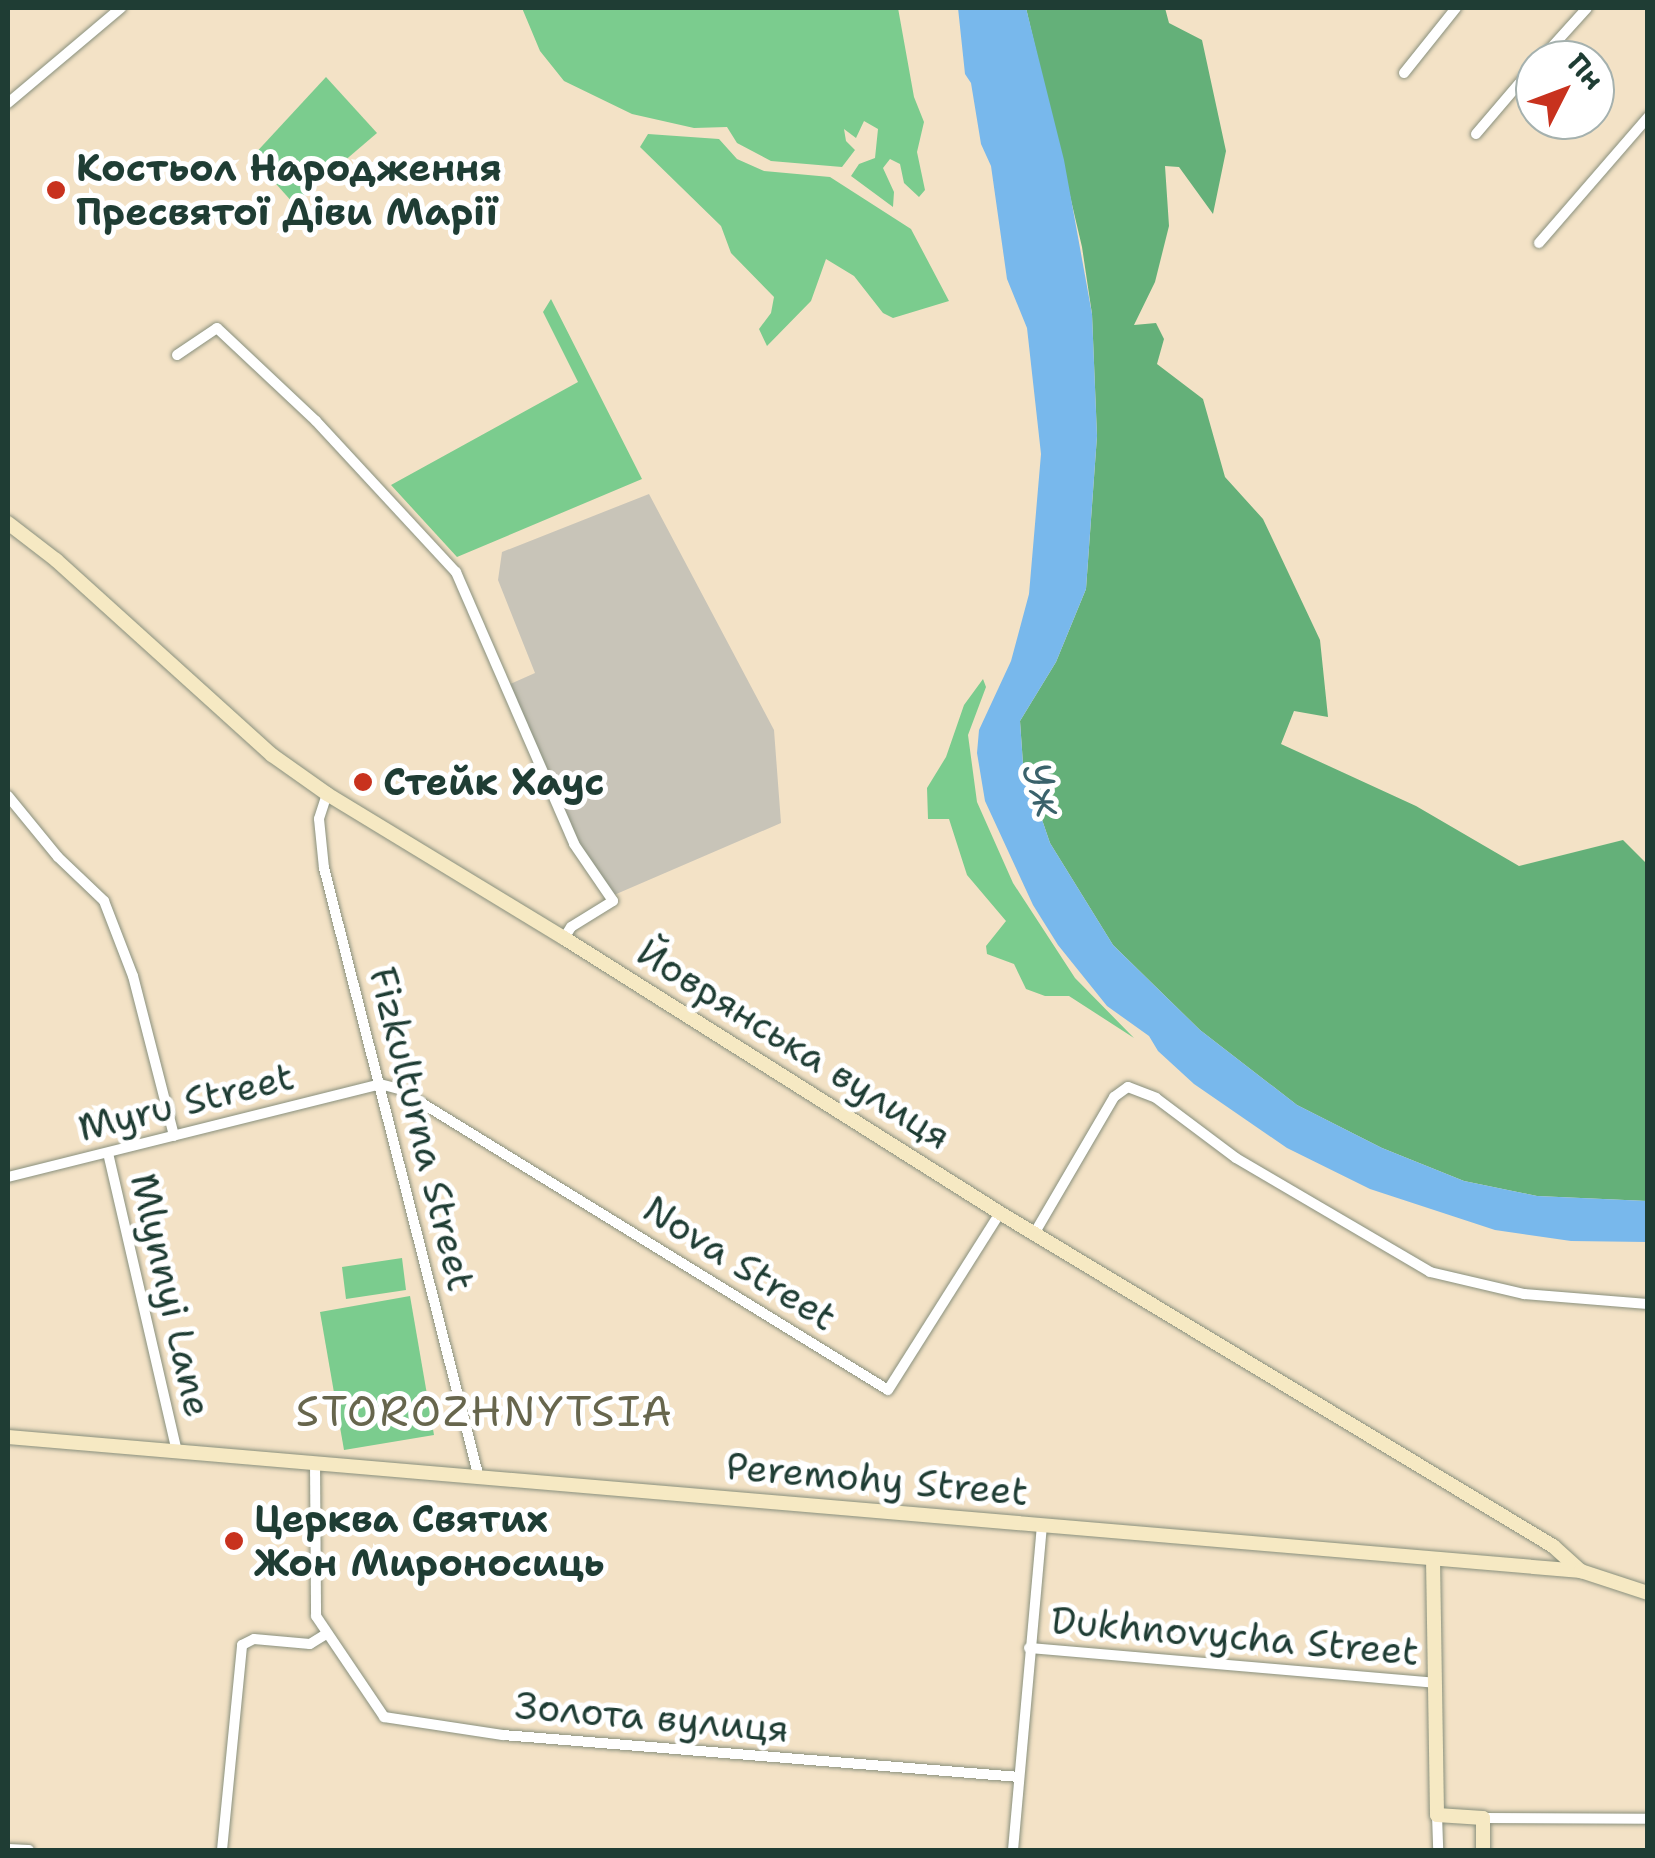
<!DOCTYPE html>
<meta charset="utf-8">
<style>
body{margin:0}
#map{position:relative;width:1655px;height:1858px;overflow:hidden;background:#f3e2c6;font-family:"Shantell Sans",sans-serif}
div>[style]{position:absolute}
.industrial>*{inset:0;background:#c8c4b8}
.green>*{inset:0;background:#7bcc8e}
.forest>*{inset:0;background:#64b079}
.water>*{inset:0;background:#78b8ec}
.roads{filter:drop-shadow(0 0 2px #89907d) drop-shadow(0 0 2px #89907d)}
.street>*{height:10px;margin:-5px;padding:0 5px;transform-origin:5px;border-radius:5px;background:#fff}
.secondary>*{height:14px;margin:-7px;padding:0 7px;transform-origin:7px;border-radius:7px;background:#f6e9c3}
.dots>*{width:28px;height:28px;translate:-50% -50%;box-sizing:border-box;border:5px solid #fff;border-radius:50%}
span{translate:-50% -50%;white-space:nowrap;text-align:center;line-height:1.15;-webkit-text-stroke:10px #fff;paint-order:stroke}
.poi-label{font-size:38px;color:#1f3d34;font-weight:700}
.left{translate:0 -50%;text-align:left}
.street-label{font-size:38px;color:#1f3d34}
.water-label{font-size:40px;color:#3a626b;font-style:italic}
.quarter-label{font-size:42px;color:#67664d;letter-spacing:2.5px}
.frame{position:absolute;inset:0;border:10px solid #1f3d34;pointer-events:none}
.north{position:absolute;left:1515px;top:40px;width:100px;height:100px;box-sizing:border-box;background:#fff;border:2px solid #a5b1ae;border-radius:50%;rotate:48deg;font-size:28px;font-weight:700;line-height:40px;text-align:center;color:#1f3d34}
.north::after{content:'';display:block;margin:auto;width:35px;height:45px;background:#c8321e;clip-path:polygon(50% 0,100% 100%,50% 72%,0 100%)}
</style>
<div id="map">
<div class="industrial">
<i style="clip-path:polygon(649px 494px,774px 730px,781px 823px,614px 895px,578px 845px,508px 685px,535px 673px,498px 580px,502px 552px)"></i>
</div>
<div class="green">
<i style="clip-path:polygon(522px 8px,898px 8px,914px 97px,924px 122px,917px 152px,925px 190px,919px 197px,904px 183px,900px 164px,890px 159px,883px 168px,894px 192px,893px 207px,851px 176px,859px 164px,875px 158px,878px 129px,864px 121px,856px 138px,844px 129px,846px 141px,855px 150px,842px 167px,771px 161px,737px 143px,727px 127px,694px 128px,632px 114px,564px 81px,540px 51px)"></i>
<i style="clip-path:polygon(326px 77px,377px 133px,294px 204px,252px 157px)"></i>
<i style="clip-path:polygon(648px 134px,719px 139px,737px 159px,764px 171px,830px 177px,911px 229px,949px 301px,893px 318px,883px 313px,854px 276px,826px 259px,811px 301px,767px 346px,759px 329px,771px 313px,774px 297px,731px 253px,721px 226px,640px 147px)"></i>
<i style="clip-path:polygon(551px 299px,642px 479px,457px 557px,391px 485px,578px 382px,543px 312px)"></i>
<i style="clip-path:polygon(983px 679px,986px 687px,968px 735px,977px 802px,1013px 883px,1075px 978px,1134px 1038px,1069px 996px,1045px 996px,1026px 989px,1014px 964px,987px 954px,986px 946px,1006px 921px,967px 875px,949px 819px,928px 819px,927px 788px,946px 757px,964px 705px)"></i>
<i style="clip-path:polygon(402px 1258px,406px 1290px,346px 1299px,342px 1267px)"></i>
<i style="clip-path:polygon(410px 1296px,434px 1435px,344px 1450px,320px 1312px)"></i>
</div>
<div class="forest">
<i style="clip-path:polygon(1026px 8px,1165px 8px,1169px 23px,1202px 40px,1226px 151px,1213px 214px,1179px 167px,1165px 166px,1169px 226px,1155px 282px,1134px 325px,1156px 323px,1164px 339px,1157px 364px,1203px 399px,1225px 477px,1263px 519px,1320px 640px,1328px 717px,1294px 711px,1281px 744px,1416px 806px,1519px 866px,1623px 840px,1647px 864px,1647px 1201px,1537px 1196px,1464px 1181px,1382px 1148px,1297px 1105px,1200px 1030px,1113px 945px,1050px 843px,1023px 764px,1020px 721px,1056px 662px,1086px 589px,1097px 436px,1092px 314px,1082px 247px)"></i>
</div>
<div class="water">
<i style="clip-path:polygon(958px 8px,1026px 8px,1064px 160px,1092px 314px,1097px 436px,1086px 589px,1056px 662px,1020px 721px,1023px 764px,1050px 843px,1113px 945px,1200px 1030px,1297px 1105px,1382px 1148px,1464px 1181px,1537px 1196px,1647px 1201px,1647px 1242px,1571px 1241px,1495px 1230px,1370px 1189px,1287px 1148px,1194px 1084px,1158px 1051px,1149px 1036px,1107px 1006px,1058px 945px,1033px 905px,985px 801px,977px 753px,979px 730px,1011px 661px,1029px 594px,1041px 454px,1027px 328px,1007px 279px,991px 166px,981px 144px,971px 83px,965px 74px)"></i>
</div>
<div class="roads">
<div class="street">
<i style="left:1540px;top:60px;width:70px;rotate:-47.9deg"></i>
<i style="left:1404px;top:73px;width:83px;rotate:-51.3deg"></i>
<i style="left:8px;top:103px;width:148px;rotate:-40.1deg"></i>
<i style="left:1476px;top:134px;width:91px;rotate:-49.5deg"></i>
<i style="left:1539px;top:243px;width:167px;rotate:-49.1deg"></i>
<i style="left:177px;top:355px;width:48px;rotate:-34deg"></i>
<i style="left:217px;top:328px;width:136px;rotate:43.2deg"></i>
<i style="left:316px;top:421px;width:206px;rotate:47.2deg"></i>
<i style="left:456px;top:572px;width:296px;rotate:66.5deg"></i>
<i style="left:574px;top:844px;width:69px;rotate:55.6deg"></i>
<i style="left:613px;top:901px;width:49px;rotate:148.2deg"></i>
<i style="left:571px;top:927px;width:13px;rotate:122deg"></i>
<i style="left:327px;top:794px;width:26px;rotate:108deg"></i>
<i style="left:319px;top:819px;width:49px;rotate:84.2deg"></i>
<i style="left:324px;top:868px;width:629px;rotate:75.74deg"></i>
<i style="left:8px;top:796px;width:79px;rotate:50.7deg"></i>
<i style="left:58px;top:857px;width:64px;rotate:43.7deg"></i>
<i style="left:104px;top:901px;width:80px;rotate:68.9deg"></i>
<i style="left:133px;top:976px;width:165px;rotate:75.6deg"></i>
<i style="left:108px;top:1153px;width:307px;rotate:77deg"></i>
<i style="left:8px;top:1177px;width:383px;rotate:-14deg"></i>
<i style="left:380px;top:1084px;width:20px;rotate:15deg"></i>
<i style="left:399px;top:1089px;width:574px;rotate:31.61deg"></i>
<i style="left:888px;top:1390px;width:209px;rotate:-57.7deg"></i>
<i style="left:1034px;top:1234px;width:159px;rotate:-59.7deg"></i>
<i style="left:1114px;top:1097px;width:17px;rotate:-36deg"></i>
<i style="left:1128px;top:1087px;width:30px;rotate:21deg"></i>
<i style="left:1156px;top:1098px;width:100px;rotate:36.9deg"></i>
<i style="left:1236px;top:1158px;width:225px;rotate:30.4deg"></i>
<i style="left:1430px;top:1272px;width:97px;rotate:13.2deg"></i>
<i style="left:1524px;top:1294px;width:124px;rotate:4.6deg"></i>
<i style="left:315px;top:1463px;width:153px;rotate:89.6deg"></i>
<i style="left:316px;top:1616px;width:122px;rotate:56deg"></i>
<i style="left:384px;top:1717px;width:120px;rotate:8.6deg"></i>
<i style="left:503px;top:1735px;width:518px;rotate:4.65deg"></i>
<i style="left:1029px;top:1648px;width:408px;rotate:4.9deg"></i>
<i style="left:1437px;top:1815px;width:35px;rotate:88deg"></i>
<i style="left:1483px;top:1818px;width:165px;rotate:0.3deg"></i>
<i style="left:8px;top:1849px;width:21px;rotate:3deg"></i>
<i style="left:222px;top:1850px;width:206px;rotate:-84.4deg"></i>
<i style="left:242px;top:1645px;width:13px;rotate:-27deg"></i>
<i style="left:254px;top:1639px;width:56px;rotate:5.1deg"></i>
<i style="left:310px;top:1644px;width:19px;rotate:-32deg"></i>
<i style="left:1013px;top:1850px;width:325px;rotate:-84.9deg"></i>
</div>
<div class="secondary">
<i style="left:8px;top:523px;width:61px;rotate:37.6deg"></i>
<i style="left:56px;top:560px;width:291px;rotate:42.1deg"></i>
<i style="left:272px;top:755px;width:67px;rotate:35.3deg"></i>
<i style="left:327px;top:794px;width:277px;rotate:31.3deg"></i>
<i style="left:564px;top:938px;width:515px;rotate:32.24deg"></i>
<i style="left:1000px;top:1213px;width:646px;rotate:31.06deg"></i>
<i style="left:1553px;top:1546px;width:38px;rotate:42deg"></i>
<i style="left:8px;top:1437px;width:1579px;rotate:4.87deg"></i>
<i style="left:1581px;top:1571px;width:71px;rotate:18.2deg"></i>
<i style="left:1433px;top:1559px;width:256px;rotate:89.1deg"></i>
<i style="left:1437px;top:1815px;width:46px;rotate:3.7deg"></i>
<i style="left:1483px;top:1818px;width:32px;rotate:90deg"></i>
</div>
</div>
<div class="dots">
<i style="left:56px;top:190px;background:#c8321e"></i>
<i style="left:363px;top:782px;background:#c8321e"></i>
<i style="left:234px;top:1541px;background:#c8321e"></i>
</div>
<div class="poi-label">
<span class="left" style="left:76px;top:190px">Костьол Народження<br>Пресвятої Діви Марії</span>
<span class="left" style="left:383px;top:782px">Стейк Хаус</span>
<span class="left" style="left:254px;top:1541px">Церква Святих<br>Жон Мироносиць</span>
</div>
<div class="street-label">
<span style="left:794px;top:1044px;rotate:32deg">Йоврянська вулиця</span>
<span style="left:186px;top:1102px;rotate:-14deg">Myru Street</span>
<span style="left:422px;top:1129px;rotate:76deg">Fizkulturna Street</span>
<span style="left:740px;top:1263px;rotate:32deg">Nova Street</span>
<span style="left:171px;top:1295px;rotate:77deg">Mlynnyi Lane</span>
<span style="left:877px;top:1479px;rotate:5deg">Peremohy Street</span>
<span style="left:1235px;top:1636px;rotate:5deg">Dukhnovycha Street</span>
<span style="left:652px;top:1717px;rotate:5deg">Золота вулиця</span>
</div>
<div class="water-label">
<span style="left:1043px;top:789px;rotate:72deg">Уж</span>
</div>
<div class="quarter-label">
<span style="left:485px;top:1411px">STOROZHNYTSIA</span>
</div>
<div class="frame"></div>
<div class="north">Пн</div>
</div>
